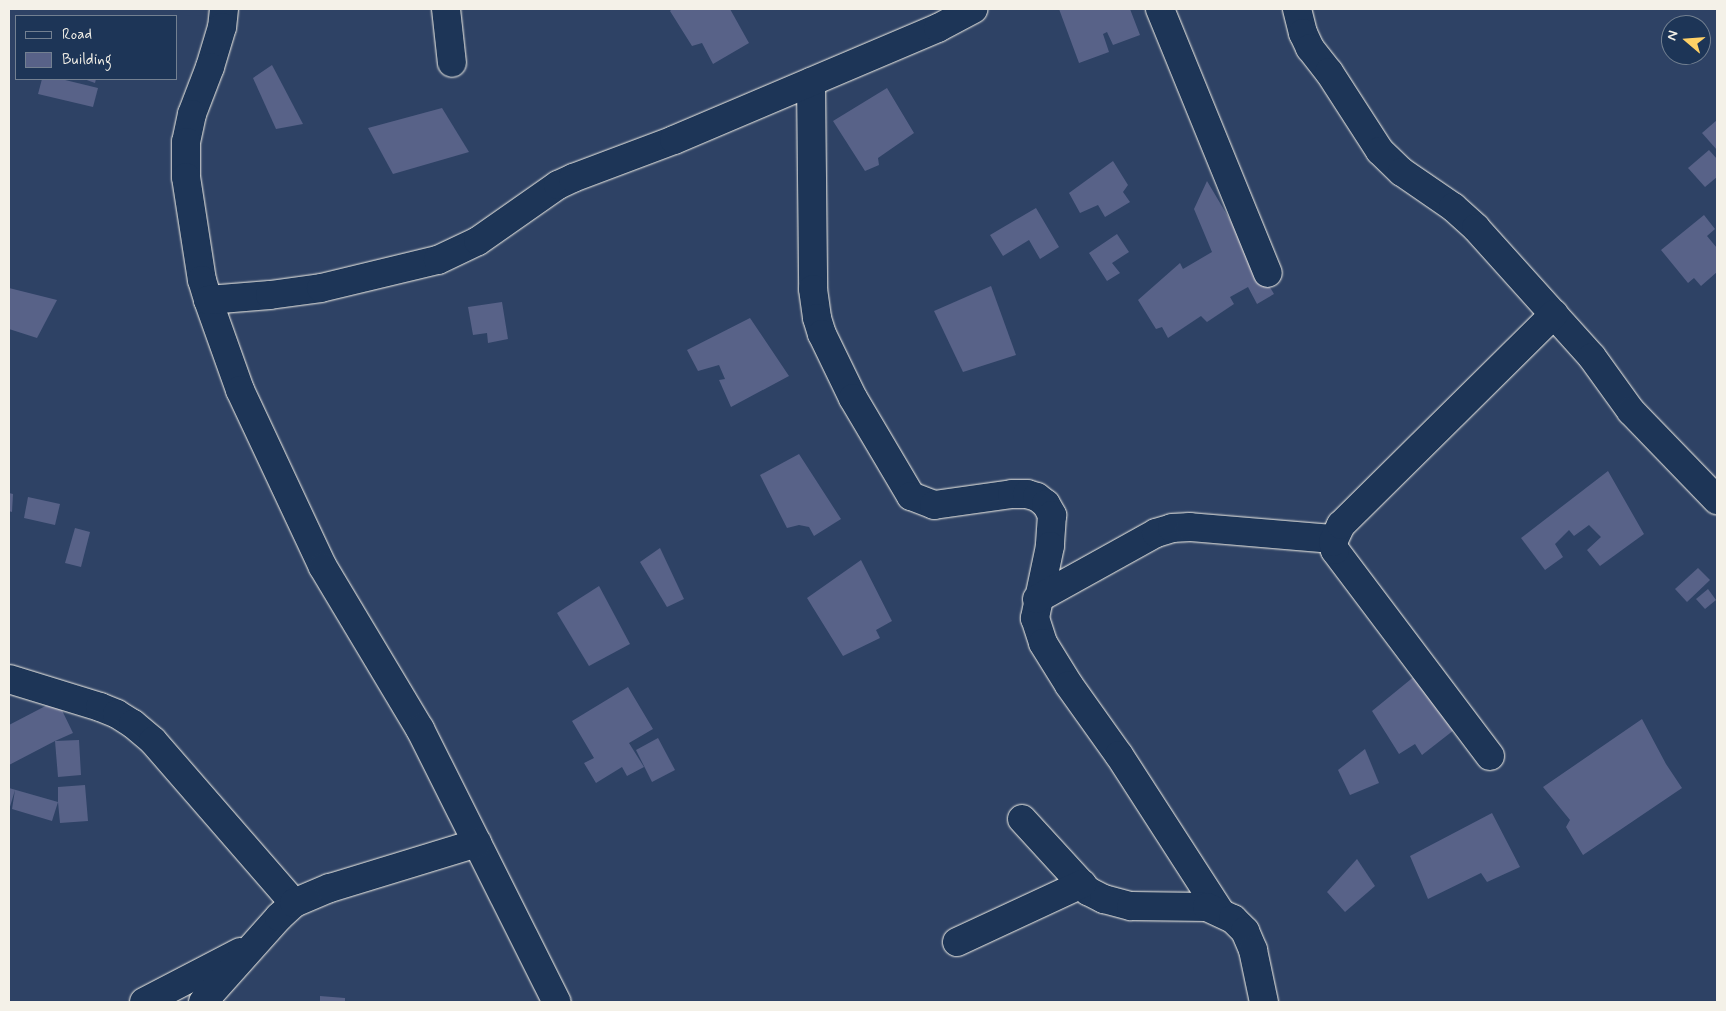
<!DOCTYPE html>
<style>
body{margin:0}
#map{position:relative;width:1726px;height:1011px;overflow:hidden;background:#2e4265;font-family:Mynerve,sans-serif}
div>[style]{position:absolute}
.building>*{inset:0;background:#586288}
.roads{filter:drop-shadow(0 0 1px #f4f1e8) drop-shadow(0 0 1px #f4f1e8)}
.minor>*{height:28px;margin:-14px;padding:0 14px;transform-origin:14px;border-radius:14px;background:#1d3557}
span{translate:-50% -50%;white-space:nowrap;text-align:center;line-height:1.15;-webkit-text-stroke:4px #1d3557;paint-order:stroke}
.frame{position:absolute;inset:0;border:10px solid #f4f1e8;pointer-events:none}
.legend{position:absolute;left:15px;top:15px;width:162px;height:65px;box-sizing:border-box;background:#1d3557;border:1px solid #738091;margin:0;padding:6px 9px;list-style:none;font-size:15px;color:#f4f1e8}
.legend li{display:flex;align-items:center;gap:10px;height:25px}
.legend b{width:25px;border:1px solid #738091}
.north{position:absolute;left:1661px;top:15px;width:50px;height:50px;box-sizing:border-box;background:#1d3557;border:1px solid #738091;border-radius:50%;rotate:288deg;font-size:14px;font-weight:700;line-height:20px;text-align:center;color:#f4f1e8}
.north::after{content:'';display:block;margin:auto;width:18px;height:22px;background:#ffd166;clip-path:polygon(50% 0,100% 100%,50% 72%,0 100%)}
</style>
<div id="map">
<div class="building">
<i style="clip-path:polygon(672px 9px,730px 9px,749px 43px,713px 64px,702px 43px,692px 46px,670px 11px)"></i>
<i style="clip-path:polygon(1059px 9px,1130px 9px,1140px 35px,1113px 45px,1107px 32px,1103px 34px,1109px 52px,1079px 63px)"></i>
<i style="clip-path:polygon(272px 65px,303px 124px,276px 129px,253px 78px)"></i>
<i style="clip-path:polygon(42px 79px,61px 79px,98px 88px,93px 107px,38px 94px)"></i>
<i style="clip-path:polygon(84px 79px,96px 79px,95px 83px)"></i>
<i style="clip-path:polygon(887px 88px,914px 133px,878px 158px,879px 165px,865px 171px,833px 121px)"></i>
<i style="clip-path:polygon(442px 108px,469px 152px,393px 174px,368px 128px)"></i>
<i style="clip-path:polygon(1717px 120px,1717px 150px,1702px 133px)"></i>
<i style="clip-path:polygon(1709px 150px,1717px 159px,1717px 177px,1705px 187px,1688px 168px)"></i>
<i style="clip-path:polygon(1113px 161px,1128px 185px,1123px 192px,1130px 202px,1105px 217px,1098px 205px,1080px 213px,1069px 193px)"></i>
<i style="clip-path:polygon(1207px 181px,1274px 294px,1257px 304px,1248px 287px,1230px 297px,1234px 304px,1207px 322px,1201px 316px,1168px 338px,1162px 327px,1156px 329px,1138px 300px,1180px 263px,1183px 269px,1212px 252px,1194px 209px)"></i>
<i style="clip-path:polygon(1036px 208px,1059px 247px,1040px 259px,1029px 240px,1003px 256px,990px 235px)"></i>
<i style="clip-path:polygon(1704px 215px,1715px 229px,1707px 236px,1717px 248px,1717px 272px,1701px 286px,1694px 278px,1688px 283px,1661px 250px)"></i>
<i style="clip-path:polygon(1117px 234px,1129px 252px,1112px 263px,1120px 273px,1107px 281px,1089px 253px)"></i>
<i style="clip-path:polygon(991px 286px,1016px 355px,963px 372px,934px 311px)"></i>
<i style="clip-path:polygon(9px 288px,57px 300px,37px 338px,9px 329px)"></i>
<i style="clip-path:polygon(502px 302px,508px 339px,488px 343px,487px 333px,473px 335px,468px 307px)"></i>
<i style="clip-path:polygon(750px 318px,789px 376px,731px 407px,719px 380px,725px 379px,719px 365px,698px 371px,687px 350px)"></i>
<i style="clip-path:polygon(799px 454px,841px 519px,814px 536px,809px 527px,799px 525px,787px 528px,760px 475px)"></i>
<i style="clip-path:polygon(1608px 471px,1644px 534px,1600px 566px,1587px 550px,1601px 537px,1589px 525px,1574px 536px,1569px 530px,1555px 544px,1563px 557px,1545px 570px,1521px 538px)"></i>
<i style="clip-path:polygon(9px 493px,13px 494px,12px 512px,9px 511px)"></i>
<i style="clip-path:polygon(28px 497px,60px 504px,55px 525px,24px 518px)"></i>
<i style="clip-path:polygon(75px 528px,90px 532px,81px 567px,65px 563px)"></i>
<i style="clip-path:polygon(660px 548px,684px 599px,667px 607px,640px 562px)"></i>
<i style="clip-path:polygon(861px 560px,892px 621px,876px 630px,880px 638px,843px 656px,807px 598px)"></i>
<i style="clip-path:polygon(1698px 568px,1710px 580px,1687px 602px,1675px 589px)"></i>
<i style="clip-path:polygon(599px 586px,630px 644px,589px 666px,557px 613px)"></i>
<i style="clip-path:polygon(1708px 589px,1716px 600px,1705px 609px,1696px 599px)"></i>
<i style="clip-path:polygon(1416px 675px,1454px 730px,1422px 755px,1415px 744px,1399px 754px,1372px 711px)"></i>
<i style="clip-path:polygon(628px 687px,653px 729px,629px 743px,644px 767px,627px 776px,622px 767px,596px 783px,584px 763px,594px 758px,572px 721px)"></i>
<i style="clip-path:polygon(57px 700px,73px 733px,55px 741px,79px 740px,81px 775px,58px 777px,55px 741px,9px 765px,9px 725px)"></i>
<i style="clip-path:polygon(1642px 719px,1666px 764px,1682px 788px,1583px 855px,1566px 827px,1570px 820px,1543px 787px)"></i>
<i style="clip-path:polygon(658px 738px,675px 770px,652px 782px,636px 750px)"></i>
<i style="clip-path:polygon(1365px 749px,1379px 783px,1350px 795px,1338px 770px)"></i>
<i style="clip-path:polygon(85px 785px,88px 821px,60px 823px,58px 802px,52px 821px,12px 809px,15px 790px,9px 810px,9px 788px,58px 802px,58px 787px)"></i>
<i style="clip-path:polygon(1492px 813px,1520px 867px,1487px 882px,1481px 873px,1428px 899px,1410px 856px)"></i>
<i style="clip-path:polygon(1357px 859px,1375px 886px,1345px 912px,1327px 892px)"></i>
<i style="clip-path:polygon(320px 996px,345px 998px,345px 1002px,320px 1002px)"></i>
</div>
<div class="roads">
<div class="minor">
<i style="left:224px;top:9px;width:18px;rotate:96deg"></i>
<i style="left:222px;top:27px;width:42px;rotate:106.7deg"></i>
<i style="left:210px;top:67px;width:50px;rotate:111deg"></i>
<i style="left:192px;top:114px;width:29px;rotate:102deg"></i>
<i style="left:186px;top:142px;width:35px;rotate:90deg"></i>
<i style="left:186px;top:177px;width:104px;rotate:81.2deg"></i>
<i style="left:202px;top:280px;width:21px;rotate:73deg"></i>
<i style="left:208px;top:300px;width:96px;rotate:70.4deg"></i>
<i style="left:240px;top:390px;width:195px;rotate:64.9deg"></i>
<i style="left:323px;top:567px;width:189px;rotate:59.1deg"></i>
<i style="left:420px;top:729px;width:305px;rotate:63.4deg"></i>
<i style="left:446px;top:9px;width:54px;rotate:83.7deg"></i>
<i style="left:1160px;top:9px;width:285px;rotate:67.8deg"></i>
<i style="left:1297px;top:9px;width:25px;rotate:76deg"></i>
<i style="left:1303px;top:33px;width:17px;rotate:65deg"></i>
<i style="left:1310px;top:48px;width:31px;rotate:52deg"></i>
<i style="left:1329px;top:72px;width:94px;rotate:57.2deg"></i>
<i style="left:1380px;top:151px;width:30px;rotate:44deg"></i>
<i style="left:1402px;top:172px;width:62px;rotate:34.5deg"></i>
<i style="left:1453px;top:207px;width:31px;rotate:42deg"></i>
<i style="left:1476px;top:228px;width:173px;rotate:48deg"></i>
<i style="left:1592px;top:357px;width:67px;rotate:54.2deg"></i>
<i style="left:1631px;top:411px;width:124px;rotate:46deg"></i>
<i style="left:811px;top:82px;width:207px;rotate:89.4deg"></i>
<i style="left:813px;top:289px;width:29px;rotate:82deg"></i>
<i style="left:817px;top:318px;width:17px;rotate:73deg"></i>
<i style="left:822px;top:334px;width:71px;rotate:64.2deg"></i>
<i style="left:853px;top:398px;width:114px;rotate:59.4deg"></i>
<i style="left:911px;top:496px;width:25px;rotate:21deg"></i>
<i style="left:934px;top:505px;width:79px;rotate:-8deg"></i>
<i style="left:1012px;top:494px;width:15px"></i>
<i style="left:1027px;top:494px;width:10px;rotate:17deg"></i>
<i style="left:1037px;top:497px;width:11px;rotate:38deg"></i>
<i style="left:1046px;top:504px;width:13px;rotate:61deg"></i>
<i style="left:1052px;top:515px;width:31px;rotate:94deg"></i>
<i style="left:1050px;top:546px;width:74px;rotate:101.8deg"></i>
<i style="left:1035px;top:618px;width:26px;rotate:72deg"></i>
<i style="left:1043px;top:643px;width:49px;rotate:58.2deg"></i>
<i style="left:1069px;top:685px;width:86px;rotate:54.5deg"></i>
<i style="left:1119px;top:755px;width:187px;rotate:57.2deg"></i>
<i style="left:208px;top:300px;width:62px;rotate:-4.6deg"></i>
<i style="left:270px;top:295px;width:51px;rotate:-7.8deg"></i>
<i style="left:321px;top:288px;width:120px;rotate:-13.5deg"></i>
<i style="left:438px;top:260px;width:44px;rotate:-25.4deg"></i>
<i style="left:478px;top:241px;width:98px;rotate:-35deg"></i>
<i style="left:558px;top:185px;width:17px;rotate:-25deg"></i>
<i style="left:573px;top:178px;width:108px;rotate:-20.6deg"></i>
<i style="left:674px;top:140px;width:287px;rotate:-23deg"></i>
<i style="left:938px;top:28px;width:40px;rotate:-28deg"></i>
<i style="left:1037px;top:599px;width:136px;rotate:-29deg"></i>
<i style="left:1156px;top:533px;width:17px;rotate:-17deg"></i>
<i style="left:1172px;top:528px;width:18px;rotate:-3deg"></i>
<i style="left:1190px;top:527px;width:144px;rotate:4.8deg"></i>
<i style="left:9px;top:679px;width:95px;rotate:17.1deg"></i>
<i style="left:100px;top:707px;width:18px;rotate:22deg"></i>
<i style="left:117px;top:714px;width:19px;rotate:32deg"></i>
<i style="left:133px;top:724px;width:26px;rotate:40deg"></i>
<i style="left:153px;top:741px;width:215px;rotate:49deg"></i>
<i style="left:1490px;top:756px;width:258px;rotate:-127deg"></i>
<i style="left:1335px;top:550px;width:8px;rotate:-104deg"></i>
<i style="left:1333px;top:542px;width:19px;rotate:-65deg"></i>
<i style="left:1341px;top:525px;width:300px;rotate:-44.7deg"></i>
<i style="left:1022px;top:819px;width:98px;rotate:47.5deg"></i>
<i style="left:1088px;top:891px;width:18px;rotate:27deg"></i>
<i style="left:1104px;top:899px;width:28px;rotate:15deg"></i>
<i style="left:1131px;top:906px;width:76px;rotate:0.8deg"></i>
<i style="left:1207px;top:907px;width:29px;rotate:25deg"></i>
<i style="left:1233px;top:919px;width:17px;rotate:45deg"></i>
<i style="left:1245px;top:931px;width:21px;rotate:67deg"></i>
<i style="left:1253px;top:950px;width:53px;rotate:78.1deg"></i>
<i style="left:957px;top:942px;width:138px;rotate:-24.9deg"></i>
<i style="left:144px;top:1002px;width:108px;rotate:-27.5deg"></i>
<i style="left:203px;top:1002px;width:114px;rotate:-48.2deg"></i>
<i style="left:279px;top:917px;width:21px;rotate:-43deg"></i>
<i style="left:294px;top:903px;width:39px;rotate:-23deg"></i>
<i style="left:330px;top:888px;width:154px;rotate:-17deg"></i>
</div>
</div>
<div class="frame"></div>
<ul class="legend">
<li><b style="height:6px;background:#1d3557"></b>Road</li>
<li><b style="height:14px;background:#586288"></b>Building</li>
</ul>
<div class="north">N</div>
</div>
